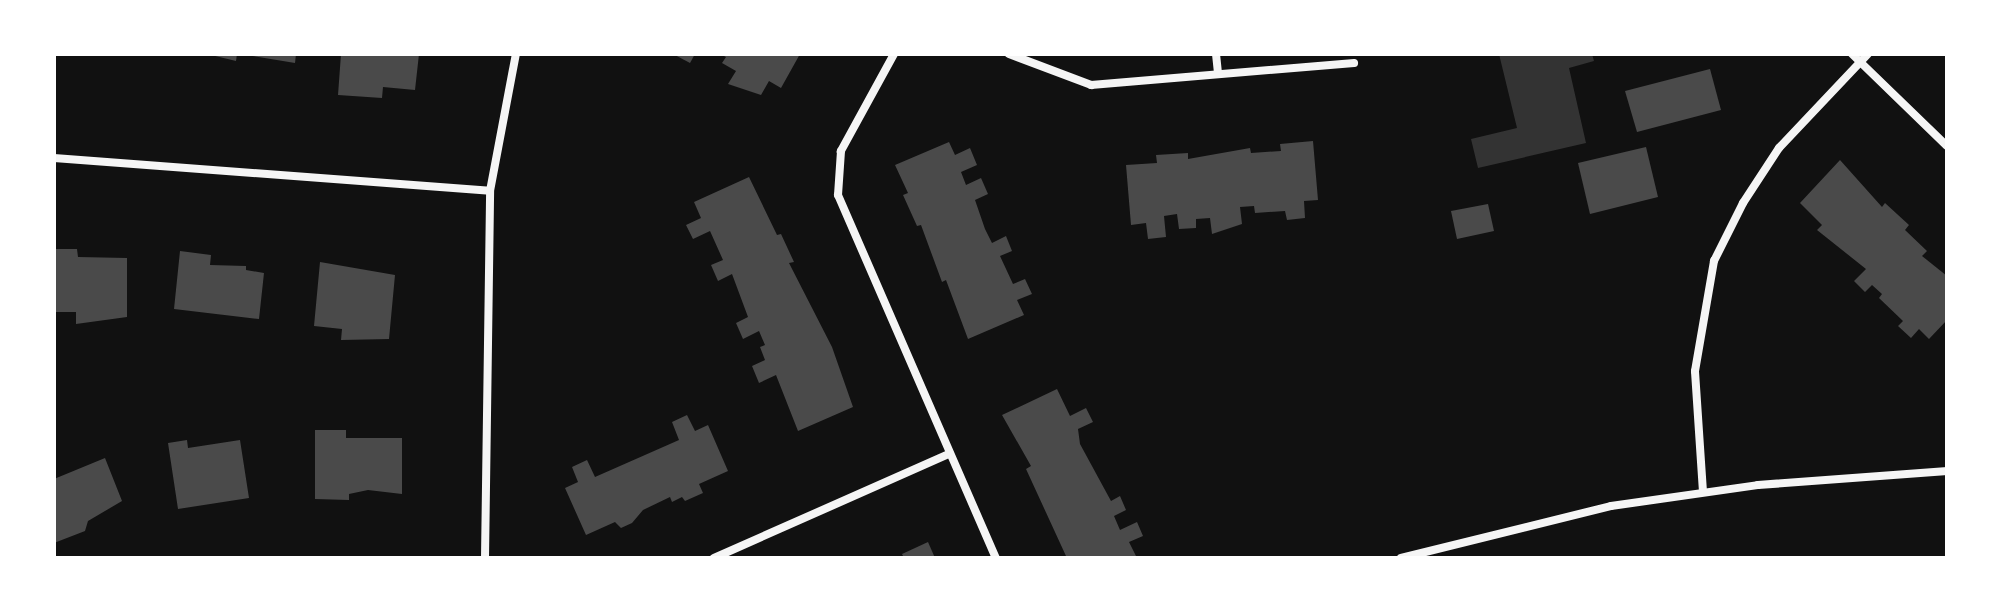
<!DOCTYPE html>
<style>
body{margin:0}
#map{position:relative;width:2001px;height:612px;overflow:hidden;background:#111;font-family:"Titillium Web",sans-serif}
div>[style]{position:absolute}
.water>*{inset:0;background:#333}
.building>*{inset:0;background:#4a4a4a}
.minor>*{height:8px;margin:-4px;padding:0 4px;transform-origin:4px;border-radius:4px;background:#f5f5f5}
span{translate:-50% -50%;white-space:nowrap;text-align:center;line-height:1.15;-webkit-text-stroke:8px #fff;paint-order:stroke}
.frame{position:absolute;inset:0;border:56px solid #fff;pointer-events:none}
</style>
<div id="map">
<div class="water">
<i style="clip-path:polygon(1499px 54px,1592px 54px,1594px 61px,1569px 68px,1586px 143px,1478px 168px,1471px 139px,1517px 128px)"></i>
</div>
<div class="building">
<i style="clip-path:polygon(207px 54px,237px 54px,236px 61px)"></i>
<i style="clip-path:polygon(240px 54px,296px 54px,295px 63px)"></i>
<i style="clip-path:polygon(341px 54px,419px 54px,415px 90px,383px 87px,382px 98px,338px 95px)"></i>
<i style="clip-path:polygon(673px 54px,695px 54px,690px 63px)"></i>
<i style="clip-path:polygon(720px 54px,800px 54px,781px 88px,769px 81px,761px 95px,728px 84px,736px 71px,722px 63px,726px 57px)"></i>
<i style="clip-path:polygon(1710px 69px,1721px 110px,1637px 132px,1625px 91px)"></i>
<i style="clip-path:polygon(1313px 141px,1318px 200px,1304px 201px,1305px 218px,1287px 220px,1285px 211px,1255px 213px,1254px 206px,1240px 207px,1242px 224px,1212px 234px,1210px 218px,1196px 219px,1196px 228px,1179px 229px,1177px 214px,1164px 216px,1166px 237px,1148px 239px,1146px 223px,1131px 225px,1126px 165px,1157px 163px,1156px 155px,1188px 153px,1188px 159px,1250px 148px,1251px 153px,1281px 151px,1280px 144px)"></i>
<i style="clip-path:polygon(949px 142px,955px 155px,970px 148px,977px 165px,961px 172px,966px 185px,981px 178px,988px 194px,975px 200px,985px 229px,992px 243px,1006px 236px,1012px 251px,1000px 256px,1013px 284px,1025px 279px,1032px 294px,1017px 300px,1024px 315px,968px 339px,946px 280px,942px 282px,921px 225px,917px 226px,903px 195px,908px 193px,895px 165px)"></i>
<i style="clip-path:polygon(1646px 147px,1658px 197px,1590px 214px,1578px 163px)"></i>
<i style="clip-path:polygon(1840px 160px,1882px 207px,1885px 203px,1909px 225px,1905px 230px,1927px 251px,1922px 256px,1947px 276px,1947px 320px,1929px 339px,1919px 329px,1911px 338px,1898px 326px,1903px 321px,1879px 298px,1882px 294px,1872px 285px,1865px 292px,1854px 281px,1866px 269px,1817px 230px,1822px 225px,1800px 203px)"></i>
<i style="clip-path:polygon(749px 177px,777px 235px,781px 234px,794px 262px,789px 263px,832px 347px,853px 407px,798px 431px,776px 375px,759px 383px,752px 366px,765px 360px,760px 347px,765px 345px,759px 331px,743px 339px,736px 323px,748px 317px,732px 274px,718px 281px,711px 265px,723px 260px,710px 231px,693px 239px,686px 225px,701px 218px,694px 202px)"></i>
<i style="clip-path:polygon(1488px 204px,1494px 231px,1457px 239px,1451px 211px)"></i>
<i style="clip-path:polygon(54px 249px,77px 249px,78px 257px,127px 258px,127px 317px,76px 324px,76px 312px,54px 312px)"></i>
<i style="clip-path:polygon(180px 251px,211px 255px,210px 265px,246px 266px,246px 270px,264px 273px,259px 319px,174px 309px)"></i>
<i style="clip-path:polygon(320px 262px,395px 275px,389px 339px,341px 340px,342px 329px,314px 326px)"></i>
<i style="clip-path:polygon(1057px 389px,1070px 416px,1086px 408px,1093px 422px,1078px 429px,1080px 444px,1111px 501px,1120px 496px,1126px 510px,1114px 516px,1120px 530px,1137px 522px,1143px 536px,1129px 542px,1136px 556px,1132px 558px,1066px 556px,1026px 469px,1031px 466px,1002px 415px)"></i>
<i style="clip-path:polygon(687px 415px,695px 431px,708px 425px,728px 471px,699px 484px,703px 493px,685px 501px,682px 497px,672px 502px,670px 497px,643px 510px,632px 523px,621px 528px,615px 522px,586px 535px,565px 488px,578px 482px,572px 467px,587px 460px,595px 477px,679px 440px,672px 422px)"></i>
<i style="clip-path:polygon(315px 430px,346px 430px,346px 438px,402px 438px,402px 494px,368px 490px,349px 494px,349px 500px,315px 499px)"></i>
<i style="clip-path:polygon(187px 440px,188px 448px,240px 440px,249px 498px,178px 509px,168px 443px)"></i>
<i style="clip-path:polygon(105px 458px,122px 501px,88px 521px,85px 531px,54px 543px,54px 479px)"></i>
<i style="clip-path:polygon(928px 542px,935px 558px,904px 558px,902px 554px)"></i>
</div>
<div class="minor">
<i style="left:894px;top:54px;width:111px;rotate:118.7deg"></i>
<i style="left:841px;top:151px;width:44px;rotate:93.9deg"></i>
<i style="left:838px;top:195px;width:396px;rotate:66.5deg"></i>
<i style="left:1009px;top:54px;width:88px;rotate:20.7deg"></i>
<i style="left:1091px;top:85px;width:264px;rotate:-4.8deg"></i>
<i style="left:1216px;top:54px;width:20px;rotate:84deg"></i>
<i style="left:1852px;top:54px;width:132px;rotate:44.1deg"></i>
<i style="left:54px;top:158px;width:437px;rotate:4.3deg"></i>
<i style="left:1703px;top:492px;width:121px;rotate:-93.8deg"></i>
<i style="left:1695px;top:371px;width:112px;rotate:-80.2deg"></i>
<i style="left:1714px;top:261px;width:65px;rotate:-63.4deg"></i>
<i style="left:1743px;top:203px;width:66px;rotate:-56.8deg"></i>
<i style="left:1779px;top:148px;width:129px;rotate:-46.6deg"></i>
<i style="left:485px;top:558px;width:367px;rotate:-89.2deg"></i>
<i style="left:490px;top:191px;width:139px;rotate:-79.3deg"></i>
<i style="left:714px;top:558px;width:257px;rotate:-23.9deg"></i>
<i style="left:1401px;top:558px;width:216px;rotate:-13.9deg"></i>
<i style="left:1611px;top:506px;width:148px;rotate:-8.1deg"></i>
<i style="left:1758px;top:485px;width:190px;rotate:-4.2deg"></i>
</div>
<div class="frame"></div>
</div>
